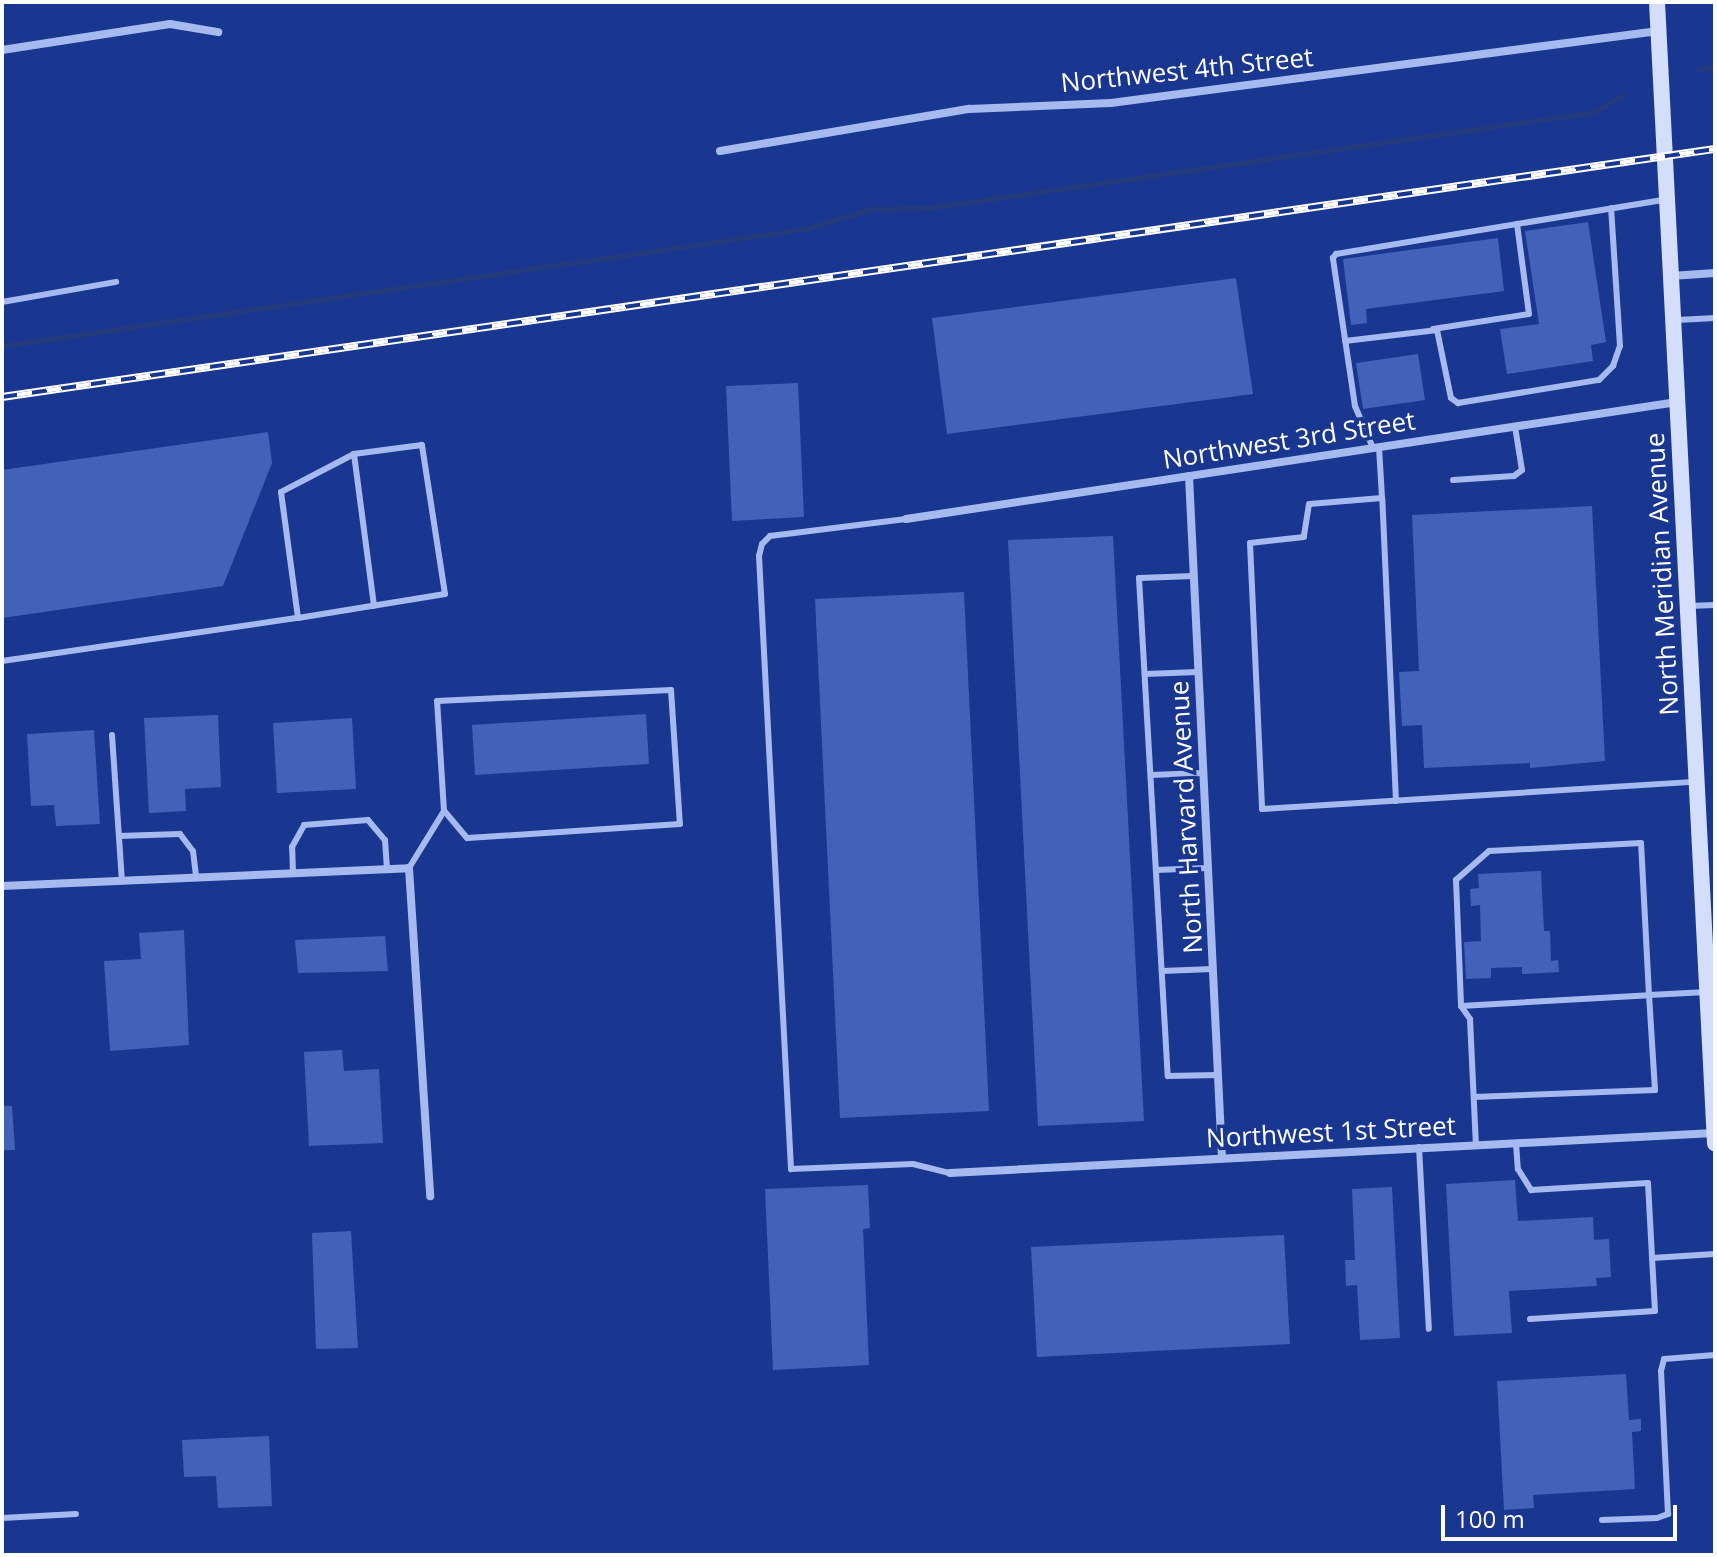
<!DOCTYPE html>
<style>
body{margin:0}
#map{position:relative;width:1717px;height:1557px;overflow:hidden;background:#193790;font-family:"Open Sans",sans-serif}
div>[style]{position:absolute}
.stream>*{height:5px;margin:-2.5px;padding:0 2.5px;transform-origin:2.5px;border-radius:2.5px;background:#243a7d}
.building>*{inset:0;background:#4261b8}
.service>*{height:6px;margin:-3px;padding:0 3px;transform-origin:3px;border-radius:3px;background:#a7baef}
.minor>*{height:8px;margin:-4px;padding:0 4px;transform-origin:4px;border-radius:4px;background:#a7baef}
.secondary>*{height:16px;margin:-8px;padding:0 8px;transform-origin:8px;border-radius:8px;background:#d4defa}
.rail>*{height:8px;margin-top:-4px;transform-origin:0;background:repeating-linear-gradient(90deg,#193790 0 15px,#fff 0 30px);box-sizing:border-box;border-block:2px solid #fff}
span{translate:-50% -50%;white-space:nowrap;text-align:center;line-height:1.15;-webkit-text-stroke:7px #193790;paint-order:stroke}
.street-label{font-size:26px;color:#fff}
.frame{position:absolute;inset:0;border:4px solid #fff;pointer-events:none}
.scale{position:absolute;left:1441px;top:1505px;width:236px;height:36px;box-sizing:border-box;border:4px solid #fff;border-top:0;padding-left:10px;font-size:24px;line-height:28px;white-space:nowrap;color:#fff;-webkit-text-stroke:6px #193790;paint-order:stroke}
</style>
<div id="map">
<div class="stream">
<i style="left:1699px;top:69px;width:16px;rotate:-7deg"></i>
<i style="left:2px;top:346px;width:811px;rotate:-8.29deg"></i>
<i style="left:805px;top:229px;width:69px;rotate:-16.9deg"></i>
<i style="left:871px;top:209px;width:57px;rotate:-1deg"></i>
<i style="left:928px;top:208px;width:673px;rotate:-8.2deg"></i>
<i style="left:1594px;top:112px;width:33px;rotate:-31deg"></i>
</div>
<div class="building">
<i style="clip-path:polygon(1588px 222px,1606px 342px,1591px 345px,1593px 361px,1507px 374px,1500px 329px,1539px 324px,1525px 231px)"></i>
<i style="clip-path:polygon(1498px 238px,1504px 291px,1366px 309px,1367px 323px,1351px 325px,1343px 259px)"></i>
<i style="clip-path:polygon(1236px 278px,1253px 394px,947px 434px,932px 318px)"></i>
<i style="clip-path:polygon(1418px 354px,1425px 400px,1363px 409px,1356px 363px)"></i>
<i style="clip-path:polygon(798px 383px,804px 517px,732px 521px,726px 386px)"></i>
<i style="clip-path:polygon(268px 432px,272px 463px,223px 586px,2px 618px,2px 470px)"></i>
<i style="clip-path:polygon(1592px 506px,1605px 761px,1530px 768px,1530px 763px,1424px 768px,1422px 725px,1402px 726px,1399px 672px,1419px 671px,1412px 515px)"></i>
<i style="clip-path:polygon(1113px 536px,1144px 1121px,1038px 1126px,1008px 540px)"></i>
<i style="clip-path:polygon(964px 592px,989px 1111px,840px 1118px,815px 599px)"></i>
<i style="clip-path:polygon(646px 714px,649px 764px,475px 775px,472px 725px)"></i>
<i style="clip-path:polygon(218px 715px,221px 787px,185px 789px,186px 811px,149px 813px,144px 718px)"></i>
<i style="clip-path:polygon(352px 718px,356px 789px,277px 793px,273px 723px)"></i>
<i style="clip-path:polygon(94px 730px,100px 824px,56px 826px,54px 805px,31px 806px,27px 734px)"></i>
<i style="clip-path:polygon(1541px 871px,1544px 931px,1550px 931px,1551px 961px,1558px 960px,1559px 972px,1522px 974px,1522px 967px,1491px 968px,1491px 978px,1466px 979px,1464px 942px,1481px 941px,1480px 905px,1471px 906px,1470px 889px,1479px 888px,1478px 874px)"></i>
<i style="clip-path:polygon(184px 930px,189px 1045px,110px 1051px,104px 961px,141px 959px,139px 933px)"></i>
<i style="clip-path:polygon(385px 936px,388px 971px,298px 973px,295px 940px)"></i>
<i style="clip-path:polygon(342px 1050px,344px 1071px,379px 1069px,383px 1143px,309px 1146px,304px 1052px)"></i>
<i style="clip-path:polygon(2px 1106px,12px 1106px,15px 1150px,2px 1150px)"></i>
<i style="clip-path:polygon(1515px 1180px,1518px 1221px,1593px 1217px,1594px 1240px,1609px 1239px,1611px 1277px,1596px 1278px,1597px 1286px,1509px 1291px,1512px 1333px,1454px 1336px,1446px 1184px)"></i>
<i style="clip-path:polygon(868px 1185px,870px 1228px,863px 1229px,869px 1365px,773px 1370px,765px 1189px)"></i>
<i style="clip-path:polygon(1392px 1187px,1400px 1338px,1360px 1340px,1357px 1285px,1346px 1286px,1345px 1260px,1355px 1260px,1352px 1189px)"></i>
<i style="clip-path:polygon(351px 1231px,358px 1348px,316px 1349px,312px 1233px)"></i>
<i style="clip-path:polygon(1284px 1235px,1290px 1344px,1037px 1357px,1031px 1247px)"></i>
<i style="clip-path:polygon(1626px 1374px,1629px 1420px,1641px 1419px,1641px 1431px,1632px 1432px,1635px 1489px,1533px 1495px,1534px 1508px,1504px 1510px,1497px 1381px)"></i>
<i style="clip-path:polygon(269px 1436px,272px 1506px,218px 1508px,216px 1476px,184px 1477px,182px 1440px)"></i>
</div>
<div class="service">
<i style="left:2px;top:302px;width:116px;rotate:-10deg"></i>
<i style="left:1677px;top:320px;width:38px;rotate:-3deg"></i>
<i style="left:1433px;top:329px;width:97px;rotate:-8.9deg"></i>
<i style="left:1529px;top:314px;width:91px;rotate:-97.6deg"></i>
<i style="left:1345px;top:341px;width:93px;rotate:-6.8deg"></i>
<i style="left:1437px;top:330px;width:69px;rotate:78.4deg"></i>
<i style="left:1451px;top:398px;width:9px;rotate:36deg"></i>
<i style="left:1458px;top:403px;width:143px;rotate:-9.3deg"></i>
<i style="left:1599px;top:380px;width:20px;rotate:-45deg"></i>
<i style="left:1613px;top:366px;width:21px;rotate:-71deg"></i>
<i style="left:1620px;top:346px;width:138px;rotate:-93.7deg"></i>
<i style="left:1379px;top:447px;width:51px;rotate:86.6deg"></i>
<i style="left:1373px;top:448px;width:46px;rotate:-113.2deg"></i>
<i style="left:1355px;top:406px;width:150px;rotate:-98.5deg"></i>
<i style="left:1333px;top:258px;width:5px;rotate:-53deg"></i>
<i style="left:1336px;top:254px;width:331px;rotate:-9.4deg"></i>
<i style="left:354px;top:454px;width:153px;rotate:82.5deg"></i>
<i style="left:1453px;top:480px;width:61px;rotate:-3.8deg"></i>
<i style="left:1514px;top:476px;width:10px;rotate:-37deg"></i>
<i style="left:1522px;top:470px;width:44px;rotate:-99.2deg"></i>
<i style="left:906px;top:519px;width:137px;rotate:172.9deg"></i>
<i style="left:770px;top:536px;width:11px;rotate:135deg"></i>
<i style="left:762px;top:544px;width:12px;rotate:104deg"></i>
<i style="left:759px;top:556px;width:614px;rotate:87.01deg"></i>
<i style="left:791px;top:1169px;width:122px;rotate:-2.3deg"></i>
<i style="left:913px;top:1164px;width:38px;rotate:14deg"></i>
<i style="left:1194px;top:576px;width:55px;rotate:177.9deg"></i>
<i style="left:1139px;top:578px;width:499px;rotate:86.7deg"></i>
<i style="left:1168px;top:1076px;width:50px;rotate:-1.1deg"></i>
<i style="left:1688px;top:606px;width:27px;rotate:-2deg"></i>
<i style="left:2px;top:661px;width:299px;rotate:-8.3deg"></i>
<i style="left:298px;top:618px;width:149px;rotate:-9.3deg"></i>
<i style="left:445px;top:594px;width:151px;rotate:-98.8deg"></i>
<i style="left:422px;top:445px;width:69px;rotate:172.5deg"></i>
<i style="left:354px;top:454px;width:82px;rotate:152.5deg"></i>
<i style="left:281px;top:492px;width:127px;rotate:82.3deg"></i>
<i style="left:1145px;top:674px;width:53px;rotate:-2.2deg"></i>
<i style="left:112px;top:735px;width:145px;rotate:86.1deg"></i>
<i style="left:1151px;top:775px;width:52px;rotate:-2.2deg"></i>
<i style="left:1396px;top:801px;width:303px;rotate:-92.6deg"></i>
<i style="left:1382px;top:498px;width:73px;rotate:175.3deg"></i>
<i style="left:1309px;top:504px;width:33px;rotate:99deg"></i>
<i style="left:1304px;top:537px;width:54px;rotate:173.7deg"></i>
<i style="left:1250px;top:543px;width:266px;rotate:87.4deg"></i>
<i style="left:1262px;top:809px;width:432px;rotate:-3.6deg"></i>
<i style="left:119px;top:836px;width:61px;rotate:-1.9deg"></i>
<i style="left:180px;top:834px;width:21px;rotate:53deg"></i>
<i style="left:193px;top:851px;width:26px;rotate:83deg"></i>
<i style="left:409px;top:868px;width:67px;rotate:-58.4deg"></i>
<i style="left:444px;top:811px;width:110px;rotate:-93.6deg"></i>
<i style="left:437px;top:701px;width:234px;rotate:-2.7deg"></i>
<i style="left:671px;top:690px;width:134px;rotate:86.2deg"></i>
<i style="left:680px;top:824px;width:213px;rotate:176.2deg"></i>
<i style="left:467px;top:838px;width:35px;rotate:-130deg"></i>
<i style="left:1156px;top:870px;width:52px;rotate:-2.2deg"></i>
<i style="left:293px;top:872px;width:25px;rotate:-92deg"></i>
<i style="left:292px;top:847px;width:25px;rotate:-61deg"></i>
<i style="left:304px;top:825px;width:64px;rotate:-4.5deg"></i>
<i style="left:368px;top:820px;width:26px;rotate:50deg"></i>
<i style="left:385px;top:840px;width:29px;rotate:86deg"></i>
<i style="left:1162px;top:971px;width:51px;rotate:-2.2deg"></i>
<i style="left:1461px;top:1006px;width:16px;rotate:55deg"></i>
<i style="left:1470px;top:1019px;width:126px;rotate:87.3deg"></i>
<i style="left:1474px;top:1097px;width:181px;rotate:-2.2deg"></i>
<i style="left:1655px;top:1090px;width:95px;rotate:-93.6deg"></i>
<i style="left:1649px;top:995px;width:152px;rotate:-93deg"></i>
<i style="left:1641px;top:843px;width:152px;rotate:177deg"></i>
<i style="left:1489px;top:851px;width:44px;rotate:138.7deg"></i>
<i style="left:1456px;top:880px;width:126px;rotate:87.7deg"></i>
<i style="left:1461px;top:1006px;width:188px;rotate:-3.3deg"></i>
<i style="left:1649px;top:995px;width:58px;rotate:-3deg"></i>
<i style="left:1516px;top:1143px;width:26px;rotate:86deg"></i>
<i style="left:1518px;top:1169px;width:25px;rotate:58deg"></i>
<i style="left:1531px;top:1190px;width:117px;rotate:-3.4deg"></i>
<i style="left:1648px;top:1183px;width:75px;rotate:86.9deg"></i>
<i style="left:1419px;top:1147px;width:182px;rotate:86.9deg"></i>
<i style="left:1530px;top:1319px;width:125px;rotate:-3.7deg"></i>
<i style="left:1655px;top:1311px;width:53px;rotate:-93.2deg"></i>
<i style="left:1652px;top:1258px;width:63px;rotate:-3.6deg"></i>
<i style="left:2px;top:1518px;width:74px;rotate:-3.1deg"></i>
<i style="left:1602px;top:1520px;width:55px;rotate:-2.1deg"></i>
<i style="left:1657px;top:1518px;width:12px;rotate:-20deg"></i>
<i style="left:1668px;top:1514px;width:143px;rotate:-92.8deg"></i>
<i style="left:1661px;top:1371px;width:12px;rotate:-76deg"></i>
<i style="left:1664px;top:1359px;width:51px;rotate:-4.5deg"></i>
</div>
<div class="minor">
<i style="left:2px;top:50px;width:170px;rotate:-8.8deg"></i>
<i style="left:170px;top:24px;width:49px;rotate:9.5deg"></i>
<i style="left:720px;top:151px;width:253px;rotate:-9.6deg"></i>
<i style="left:969px;top:109px;width:142px;rotate:-2.4deg"></i>
<i style="left:1111px;top:103px;width:552px;rotate:-7.5deg"></i>
<i style="left:1671px;top:276px;width:44px;rotate:-3.9deg"></i>
<i style="left:1189px;top:476px;width:682px;rotate:87.23deg"></i>
<i style="left:906px;top:519px;width:780px;rotate:-8.63deg"></i>
<i style="left:2px;top:886px;width:407px;rotate:-2.5deg"></i>
<i style="left:409px;top:868px;width:329px;rotate:86.3deg"></i>
<i style="left:950px;top:1173px;width:765px;rotate:-3deg"></i>
</div>
<div class="secondary">
<i style="left:1657px;top:2px;width:1143px;rotate:87.09deg"></i>
</div>
<div class="rail">
<i style="left:2px;top:397px;width:1731px;rotate:-8.24deg"></i>
</div>
<div class="street-label">
<span style="left:1187px;top:70px;rotate:-6deg">Northwest 4th Street</span>
<span style="left:1289px;top:440px;rotate:-9deg">Northwest 3rd Street</span>
<span style="left:1662px;top:574px;rotate:-93deg">North Meridian Avenue</span>
<span style="left:1186px;top:817px;rotate:-93deg">North Harvard Avenue</span>
<span style="left:1331px;top:1132px;rotate:-3deg">Northwest 1st Street</span>
</div>
<div class="frame"></div>
<div class="scale">100 m</div>
</div>
